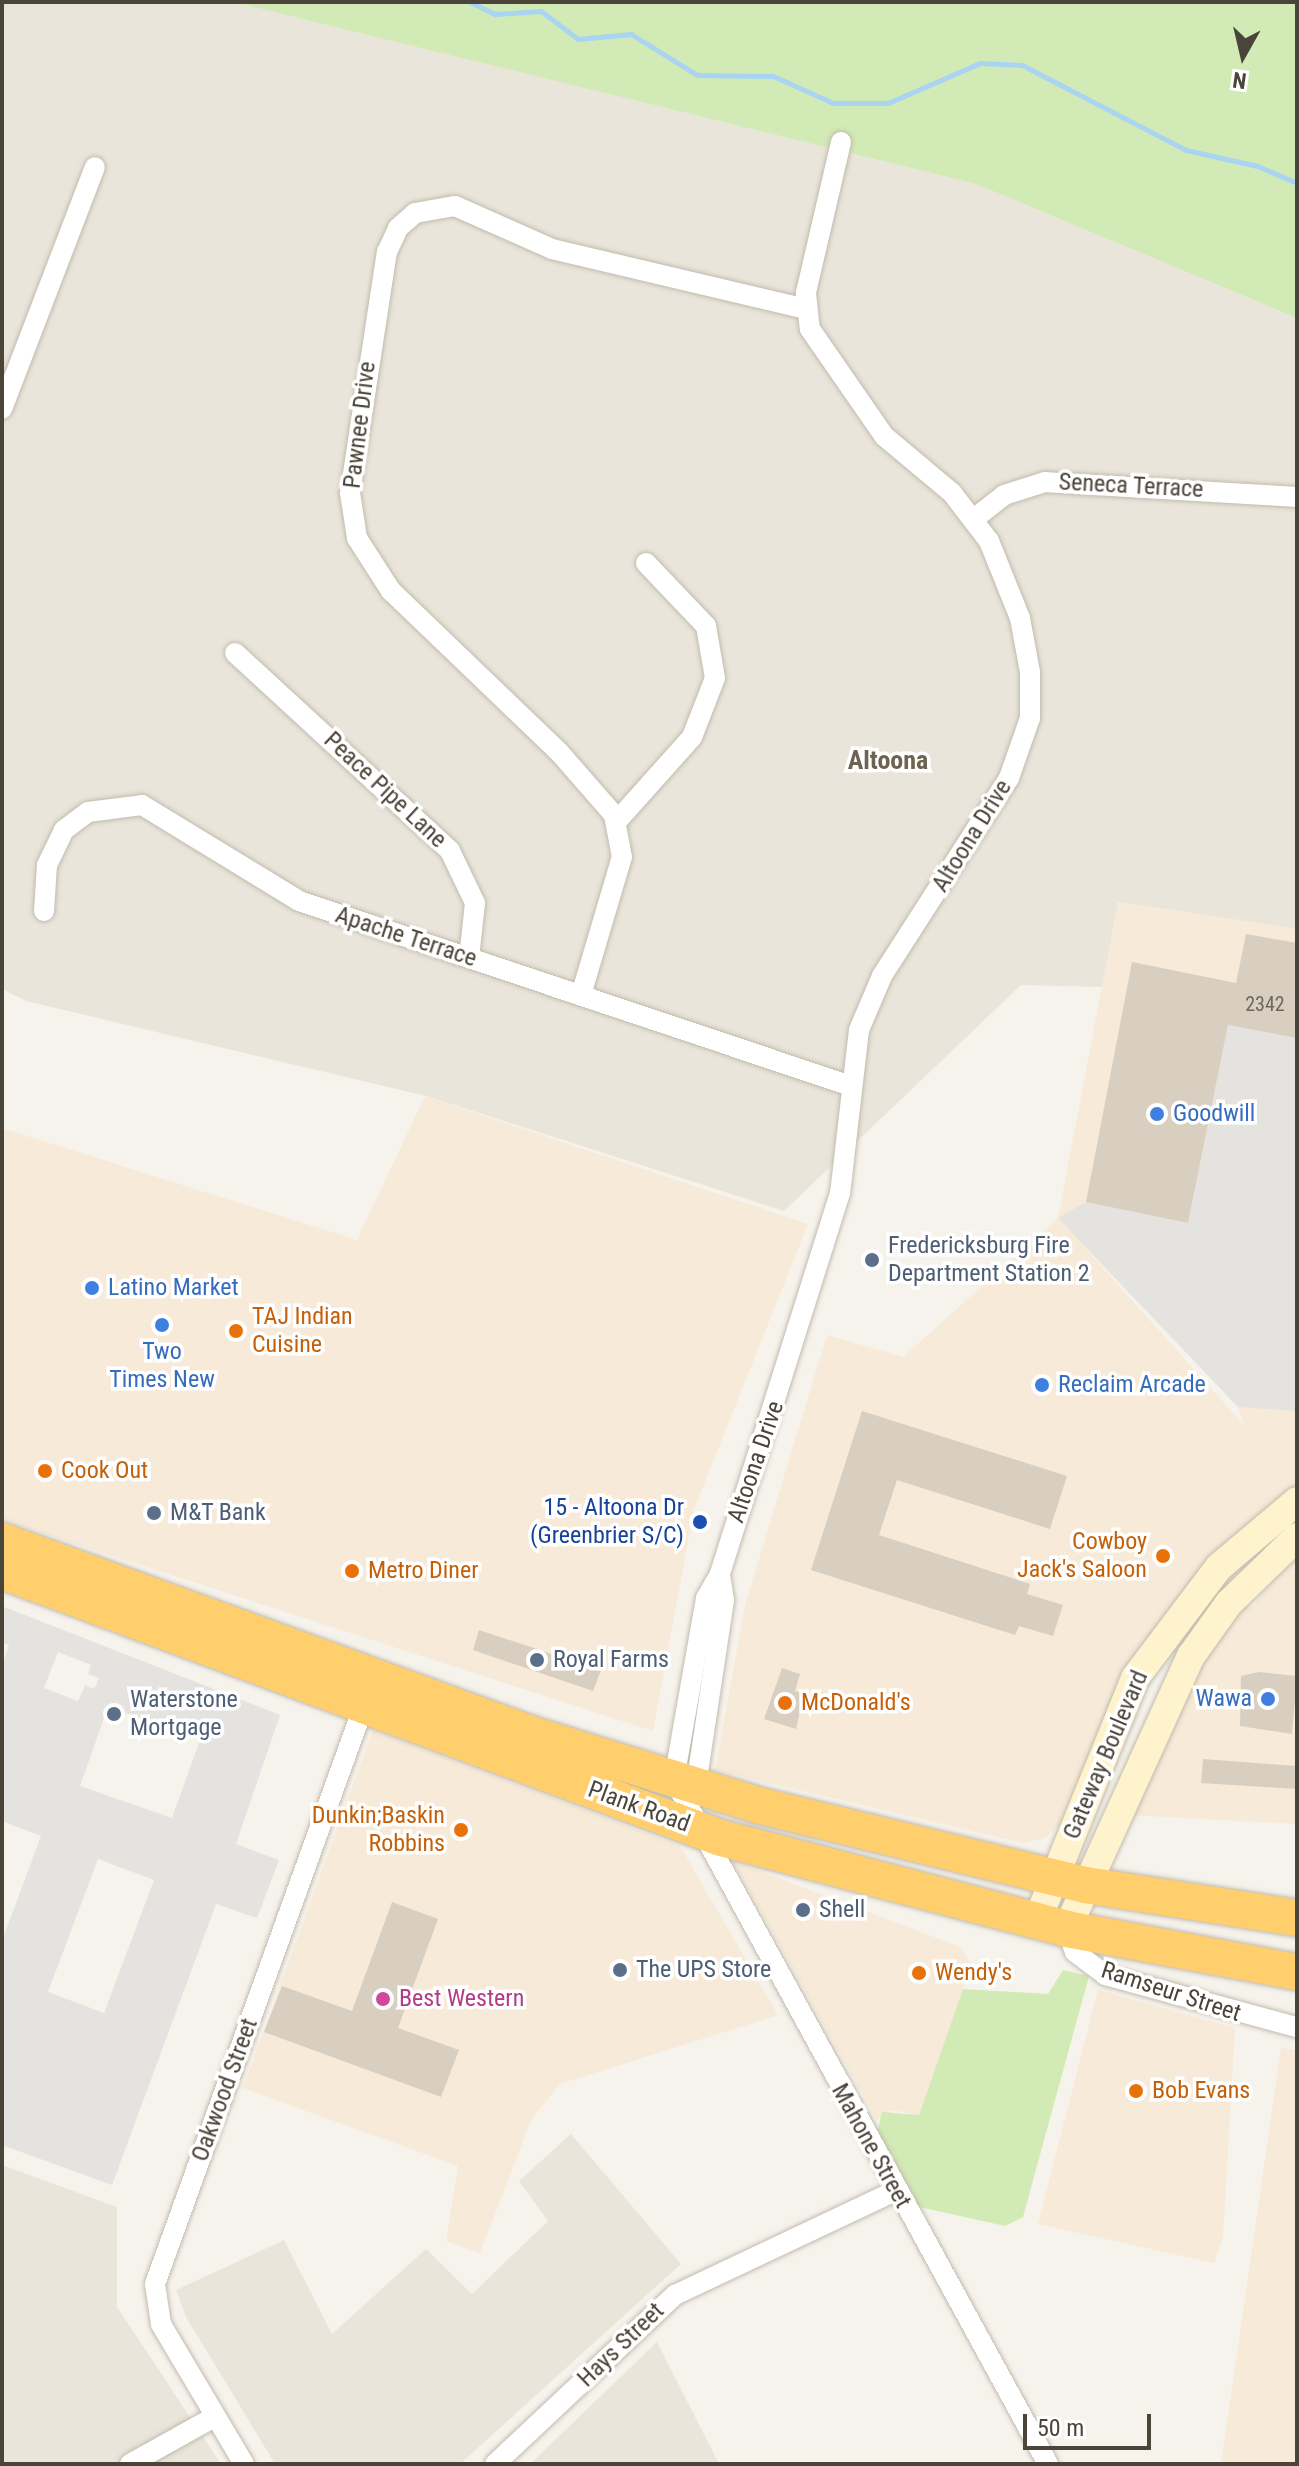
<!DOCTYPE html>
<style>
body{margin:0}
#map{position:relative;width:1299px;height:2466px;overflow:hidden;background:#f6f3ec;font-family:"Roboto Condensed",sans-serif}
div>[style]{position:absolute}
.residential>*{inset:0;background:#eae5da}
.commercial>*{inset:0;background:#f7ead8}
.green>*{inset:0;background:#d2eab5}
.parking>*{inset:0;background:#e5e3e0}
.stream>*{height:5px;margin:-2.5px;padding:0 2.5px;transform-origin:2.5px;border-radius:2.5px;background:#a9d4f2}
.building>*{inset:0;background:#d8cfc1}
.roads{filter:drop-shadow(0 0 2px #c2bbae) drop-shadow(0 0 2px #c2bbae)}
.street>*{height:20px;margin:-10px;padding:0 10px;transform-origin:10px;border-radius:10px;background:#fff}
.secondary>*{height:28px;margin:-14px;padding:0 14px;transform-origin:14px;border-radius:14px;background:#fff3cd}
.highway>*{height:36px;margin:-18px;padding:0 18px;transform-origin:18px;border-radius:18px;background:#ffcf6e}
.dots>*{width:22px;height:22px;translate:-50% -50%;box-sizing:border-box;border:4px solid #fff;border-radius:50%}
span{translate:-50% -50%;white-space:nowrap;text-align:center;line-height:1.15;-webkit-text-stroke:7px #fff;paint-order:stroke}
.number-label{font-size:20px;color:#6e675b}
.number-label span{-webkit-text-stroke-width:0}
.street-label{font-size:24px;color:#4b4439}
.shop-label{font-size:24px;color:#366cbe}
.left{translate:0 -50%;text-align:left}
.right{translate:-100% -50%;text-align:right}
.service-label{font-size:24px;color:#4e5e75}
.food-label{font-size:24px;color:#c56008}
.transit-label{font-size:24px;color:#164399}
.hotel-label{font-size:24px;color:#b23c85}
.neighbourhood-label{font-size:26px;color:#6e6250;font-weight:700}
.frame{position:absolute;inset:0;border:4px solid #4b4439;pointer-events:none}
.north{position:absolute;left:1203px;top:16px;width:80px;height:80px;-webkit-text-stroke:6px #fff;paint-order:stroke;rotate:188deg;font-size:22px;font-weight:700;line-height:32px;text-align:center;color:#4b4439}
.north::after{content:'';display:block;margin:auto;width:28px;height:36px;background:#4b4439;clip-path:polygon(50% 0,100% 100%,50% 72%,0 100%)}
.scale{position:absolute;left:1023px;top:2414px;width:128px;height:36px;box-sizing:border-box;border:4px solid #4b4439;border-top:0;padding-left:10px;font-size:24px;line-height:28px;white-space:nowrap;color:#4b4439;-webkit-text-stroke:6px #fff;paint-order:stroke}
</style>
<div id="map">
<div class="residential">
<i style="clip-path:polygon(2px 2px,234px 2px,268px 10px,976px 184px,1297px 318px,1297px 929px,1118px 902px,1103px 987px,1021px 985px,784px 1211px,426px 1096px,26px 1001px,2px 989px)"></i>
<i style="clip-path:polygon(571px 2134px,681px 2264px,460px 2464px,275px 2464px,186px 2317px,176px 2290px,284px 2240px,332px 2334px,426px 2249px,472px 2294px,548px 2221px,519px 2181px)"></i>
<i style="clip-path:polygon(2px 2165px,117px 2207px,117px 2307px,221px 2464px,2px 2464px)"></i>
<i style="clip-path:polygon(657px 2342px,719px 2464px,530px 2464px)"></i>
</div>
<div class="commercial">
<i style="clip-path:polygon(evenodd,1118px 902px,1297px 929px,1297px 1487px,1244px 1527px,1150px 1635px,1061px 1822px,1046px 1838px,1022px 1843px,715px 1770px,745px 1605px,827px 1335px,903px 1357px,1058px 1218px,1118px 902px,1084px 1246px,1238px 1407px,1244px 1425px,1084px 1247px,1084px 1246px)"></i>
<i style="clip-path:polygon(425px 1096px,808px 1224px,694px 1509px,653px 1731px,2px 1520px,2px 1128px,357px 1240px)"></i>
<i style="clip-path:polygon(1297px 1551px,1297px 1824px,1127px 1815px,1193px 1673px,1244px 1605px,1253px 1606px)"></i>
<i style="clip-path:polygon(373px 1730px,680px 1846px,778px 2015px,560px 2084px,532px 2118px,480px 2253px,446px 2241px,458px 2166px,243px 2088px)"></i>
<i style="clip-path:polygon(733px 1861px,958px 1946px,972px 1964px,919px 2115px,892px 2110px,877px 2120px)"></i>
<i style="clip-path:polygon(1098px 1990px,1235px 2028px,1223px 2237px,1214px 2263px,1038px 2224px)"></i>
<i style="clip-path:polygon(1281px 2048px,1297px 2050px,1297px 2464px,1221px 2464px)"></i>
</div>
<div class="green">
<i style="clip-path:polygon(234px 2px,1297px 2px,1297px 318px,976px 184px)"></i>
<i style="clip-path:polygon(1063px 1970px,1089px 1976px,1023px 2217px,1005px 2226px,915px 2206px,877px 2133px,882px 2112px,919px 2115px,963px 1989px,1048px 1994px)"></i>
</div>
<div class="parking">
<i style="clip-path:polygon(1228px 1025px,1297px 1038px,1297px 1411px,1238px 1407px,1058px 1218px,1086px 1202px,1188px 1223px)"></i>
<i style="clip-path:polygon(evenodd,2px 1606px,280px 1715px,236px 1844px,279px 1860px,257px 1918px,216px 1904px,112px 2185px,2px 2145px,2px 1941px,41px 1836px,2px 1821px,2px 1665px,9px 1645px,2px 1642px,2px 1606px,58px 1652px,91px 1665px,88px 1674px,99px 1678px,94px 1689px,85px 1685px,78px 1701px,44px 1688px,58px 1652px,2px 1606px,108px 1707px,200px 1740px,172px 1818px,80px 1786px,108px 1707px,2px 1606px,98px 1859px,154px 1880px,104px 2013px,48px 1992px,98px 1859px)"></i>
</div>
<div class="stream">
<i style="left:470px;top:2px;width:28px;rotate:26deg"></i>
<i style="left:495px;top:14px;width:46px;rotate:-3.7deg"></i>
<i style="left:541px;top:11px;width:46px;rotate:37.1deg"></i>
<i style="left:578px;top:39px;width:53px;rotate:-5.4deg"></i>
<i style="left:631px;top:34px;width:78px;rotate:31.8deg"></i>
<i style="left:697px;top:75px;width:76px;rotate:0.8deg"></i>
<i style="left:773px;top:76px;width:66px;rotate:24.2deg"></i>
<i style="left:833px;top:103px;width:55px"></i>
<i style="left:888px;top:103px;width:100px;rotate:-23.5deg"></i>
<i style="left:980px;top:63px;width:42px;rotate:2.7deg"></i>
<i style="left:1022px;top:65px;width:185px;rotate:27.4deg"></i>
<i style="left:1186px;top:150px;width:73px;rotate:12.7deg"></i>
<i style="left:1257px;top:166px;width:43px;rotate:23deg"></i>
</div>
<div class="building">
<i style="clip-path:polygon(1246px 934px,1297px 943px,1297px 1038px,1228px 1025px,1188px 1223px,1086px 1202px,1132px 962px,1236px 983px)"></i>
<i style="clip-path:polygon(862px 1411px,1067px 1476px,1050px 1529px,897px 1480px,879px 1535px,1030px 1584px,1027px 1594px,1063px 1605px,1053px 1636px,1019px 1626px,1015px 1635px,811px 1570px)"></i>
<i style="clip-path:polygon(479px 1630px,601px 1670px,593px 1691px,473px 1650px)"></i>
<i style="clip-path:polygon(782px 1668px,800px 1674px,795px 1691px,804px 1694px,796px 1729px,764px 1719px)"></i>
<i style="clip-path:polygon(1259px 1672px,1297px 1676px,1292px 1734px,1240px 1726px,1241px 1676px)"></i>
<i style="clip-path:polygon(1203px 1759px,1297px 1766px,1297px 1789px,1201px 1783px)"></i>
<i style="clip-path:polygon(392px 1902px,438px 1919px,398px 2028px,459px 2050px,441px 2097px,264px 2032px,282px 1986px,352px 2011px)"></i>
</div>
<div class="roads">
<div class="street">
<i style="left:841px;top:142px;width:155px;rotate:103.1deg"></i>
<i style="left:806px;top:293px;width:36px;rotate:84deg"></i>
<i style="left:810px;top:329px;width:130px;rotate:55.3deg"></i>
<i style="left:884px;top:436px;width:89px;rotate:40deg"></i>
<i style="left:952px;top:493px;width:61px;rotate:52.4deg"></i>
<i style="left:989px;top:541px;width:83px;rotate:68.1deg"></i>
<i style="left:1020px;top:618px;width:55px;rotate:79.5deg"></i>
<i style="left:1030px;top:672px;width:46px;rotate:90deg"></i>
<i style="left:1030px;top:718px;width:64px;rotate:109.3deg"></i>
<i style="left:1009px;top:778px;width:235px;rotate:122.7deg"></i>
<i style="left:882px;top:976px;width:59px;rotate:113.1deg"></i>
<i style="left:859px;top:1030px;width:164px;rotate:96.6deg"></i>
<i style="left:840px;top:1193px;width:399px;rotate:107.5deg"></i>
<i style="left:720px;top:1574px;width:28px;rotate:120deg"></i>
<i style="left:706px;top:1598px;width:185px;rotate:100deg"></i>
<i style="left:674px;top:1780px;width:780px;rotate:61.33deg"></i>
<i style="left:2px;top:409px;width:259px;rotate:-69deg"></i>
<i style="left:975px;top:518px;width:37px;rotate:-38deg"></i>
<i style="left:1004px;top:495px;width:43px;rotate:-17.6deg"></i>
<i style="left:1045px;top:482px;width:252px;rotate:3.4deg"></i>
<i style="left:235px;top:653px;width:292px;rotate:42.6deg"></i>
<i style="left:450px;top:851px;width:58px;rotate:64.3deg"></i>
<i style="left:475px;top:903px;width:55px;rotate:96.2deg"></i>
<i style="left:617px;top:821px;width:113px;rotate:-48.2deg"></i>
<i style="left:692px;top:737px;width:63px;rotate:-68.7deg"></i>
<i style="left:715px;top:678px;width:53px;rotate:-99.8deg"></i>
<i style="left:706px;top:626px;width:87px;rotate:-133.6deg"></i>
<i style="left:44px;top:911px;width:46px;rotate:-86.3deg"></i>
<i style="left:47px;top:865px;width:39px;rotate:-64deg"></i>
<i style="left:64px;top:830px;width:30px;rotate:-37deg"></i>
<i style="left:88px;top:812px;width:54px;rotate:-7.4deg"></i>
<i style="left:142px;top:805px;width:184px;rotate:31.4deg"></i>
<i style="left:299px;top:901px;width:582px;rotate:18.53deg"></i>
<i style="left:581px;top:995px;width:144px;rotate:-73.5deg"></i>
<i style="left:622px;top:857px;width:43px;rotate:-100.8deg"></i>
<i style="left:614px;top:815px;width:84px;rotate:-131.1deg"></i>
<i style="left:559px;top:752px;width:233px;rotate:-136.2deg"></i>
<i style="left:391px;top:591px;width:63px;rotate:-122.7deg"></i>
<i style="left:357px;top:538px;width:46px;rotate:-98.8deg"></i>
<i style="left:350px;top:493px;width:244px;rotate:-81.3deg"></i>
<i style="left:387px;top:252px;width:26px;rotate:-65deg"></i>
<i style="left:398px;top:228px;width:23px;rotate:-41deg"></i>
<i style="left:415px;top:213px;width:41px;rotate:-9.9deg"></i>
<i style="left:455px;top:206px;width:106px;rotate:23.9deg"></i>
<i style="left:552px;top:249px;width:261px;rotate:13.3deg"></i>
<i style="left:695px;top:1792px;width:194px;rotate:-81.4deg"></i>
<i style="left:724px;top:1600px;width:26px;rotate:-99deg"></i>
<i style="left:1067px;top:1929px;width:24px;rotate:71deg"></i>
<i style="left:1075px;top:1952px;width:38px;rotate:37deg"></i>
<i style="left:1105px;top:1975px;width:199px;rotate:15.2deg"></i>
<i style="left:130px;top:2464px;width:96px;rotate:-29.2deg"></i>
<i style="left:244px;top:2464px;width:163px;rotate:-120.7deg"></i>
<i style="left:161px;top:2324px;width:40px;rotate:-98.5deg"></i>
<i style="left:155px;top:2284px;width:616px;rotate:-70.15deg"></i>
<i style="left:495px;top:2464px;width:247px;rotate:-43.2deg"></i>
<i style="left:675px;top:2295px;width:243px;rotate:-25.3deg"></i>
</div>
<div class="secondary">
<i style="left:1037px;top:1921px;width:262px;rotate:-68deg"></i>
<i style="left:1135px;top:1678px;width:139px;rotate:-52.9deg"></i>
<i style="left:1219px;top:1567px;width:102px;rotate:-40.2deg"></i>
<i style="left:1067px;top:1929px;width:300px;rotate:-65.6deg"></i>
<i style="left:1191px;top:1656px;width:65px;rotate:-54.4deg"></i>
<i style="left:1229px;top:1603px;width:95px;rotate:-44.1deg"></i>
</div>
<div class="highway">
<i style="left:2px;top:1541px;width:563px;rotate:20.04deg"></i>
<i style="left:531px;top:1734px;width:237px;rotate:17.4deg"></i>
<i style="left:757px;top:1805px;width:339px;rotate:13.7deg"></i>
<i style="left:1086px;top:1885px;width:214px;rotate:8.9deg"></i>
<i style="left:2px;top:1571px;width:767px;rotate:20.37deg"></i>
<i style="left:721px;top:1838px;width:358px;rotate:14.7deg"></i>
<i style="left:1067px;top:1929px;width:234px;rotate:10.6deg"></i>
</div>
</div>
<div class="dots">
<i style="left:1157px;top:1114px;background:#3f7fe0"></i>
<i style="left:872px;top:1260px;background:#5c6f8a"></i>
<i style="left:92px;top:1288px;background:#3f7fe0"></i>
<i style="left:162px;top:1325px;background:#3f7fe0"></i>
<i style="left:236px;top:1331px;background:#e8710a"></i>
<i style="left:1042px;top:1385px;background:#3f7fe0"></i>
<i style="left:45px;top:1471px;background:#e8710a"></i>
<i style="left:154px;top:1513px;background:#5c6f8a"></i>
<i style="left:700px;top:1522px;background:#1a4fb4"></i>
<i style="left:1163px;top:1556px;background:#e8710a"></i>
<i style="left:352px;top:1571px;background:#e8710a"></i>
<i style="left:537px;top:1660px;background:#5c6f8a"></i>
<i style="left:1268px;top:1699px;background:#3f7fe0"></i>
<i style="left:785px;top:1703px;background:#e8710a"></i>
<i style="left:114px;top:1714px;background:#5c6f8a"></i>
<i style="left:461px;top:1830px;background:#e8710a"></i>
<i style="left:803px;top:1910px;background:#5c6f8a"></i>
<i style="left:620px;top:1970px;background:#5c6f8a"></i>
<i style="left:919px;top:1973px;background:#e8710a"></i>
<i style="left:383px;top:1999px;background:#d1479c"></i>
<i style="left:1136px;top:2091px;background:#e8710a"></i>
</div>
<div class="number-label">
<span style="left:1265px;top:1004px">2342</span>
</div>
<div class="street-label">
<span style="left:360px;top:425px;rotate:-83deg">Pawnee Drive</span>
<span style="left:1131px;top:486px;rotate:3deg">Seneca Terrace</span>
<span style="left:385px;top:790px;rotate:43deg">Peace Pipe Lane</span>
<span style="left:972px;top:836px;rotate:-58deg">Altoona Drive</span>
<span style="left:406px;top:937px;rotate:18deg">Apache Terrace</span>
<span style="left:756px;top:1462px;rotate:-71deg">Altoona Drive</span>
<span style="left:1106px;top:1755px;rotate:-67deg">Gateway Boulevard</span>
<span style="left:639px;top:1807px;rotate:20deg">Plank Road</span>
<span style="left:1171px;top:1992px;rotate:18deg">Ramseur Street</span>
<span style="left:225px;top:2090px;rotate:-70deg">Oakwood Street</span>
<span style="left:871px;top:2146px;rotate:61deg">Mahone Street</span>
<span style="left:621px;top:2345px;rotate:-44deg">Hays Street</span>
</div>
<div class="shop-label">
<span class="left" style="left:1173px;top:1114px">Goodwill</span>
<span class="left" style="left:108px;top:1288px">Latino Market</span>
<span style="left:162px;top:1366px">Two<br>Times New</span>
<span class="left" style="left:1058px;top:1385px">Reclaim Arcade</span>
<span class="right" style="left:1252px;top:1699px">Wawa</span>
</div>
<div class="service-label">
<span class="left" style="left:888px;top:1260px">Fredericksburg Fire<br>Department Station 2</span>
<span class="left" style="left:170px;top:1513px">M&amp;T Bank</span>
<span class="left" style="left:553px;top:1660px">Royal Farms</span>
<span class="left" style="left:130px;top:1714px">Waterstone<br>Mortgage</span>
<span class="left" style="left:819px;top:1910px">Shell</span>
<span class="left" style="left:636px;top:1970px">The UPS Store</span>
</div>
<div class="food-label">
<span class="left" style="left:252px;top:1331px">TAJ Indian<br>Cuisine</span>
<span class="left" style="left:61px;top:1471px">Cook Out</span>
<span class="right" style="left:1147px;top:1556px">Cowboy<br>Jack's Saloon</span>
<span class="left" style="left:368px;top:1571px">Metro Diner</span>
<span class="left" style="left:801px;top:1703px">McDonald's</span>
<span class="right" style="left:445px;top:1830px">Dunkin;Baskin<br>Robbins</span>
<span class="left" style="left:935px;top:1973px">Wendy's</span>
<span class="left" style="left:1152px;top:2091px">Bob Evans</span>
</div>
<div class="transit-label">
<span class="right" style="left:684px;top:1522px">15 - Altoona Dr<br>(Greenbrier S/C)</span>
</div>
<div class="hotel-label">
<span class="left" style="left:399px;top:1999px">Best Western</span>
</div>
<div class="neighbourhood-label">
<span style="left:888px;top:761px">Altoona</span>
</div>
<div class="frame"></div>
<div class="north">N</div>
<div class="scale">50 m</div>
</div>
